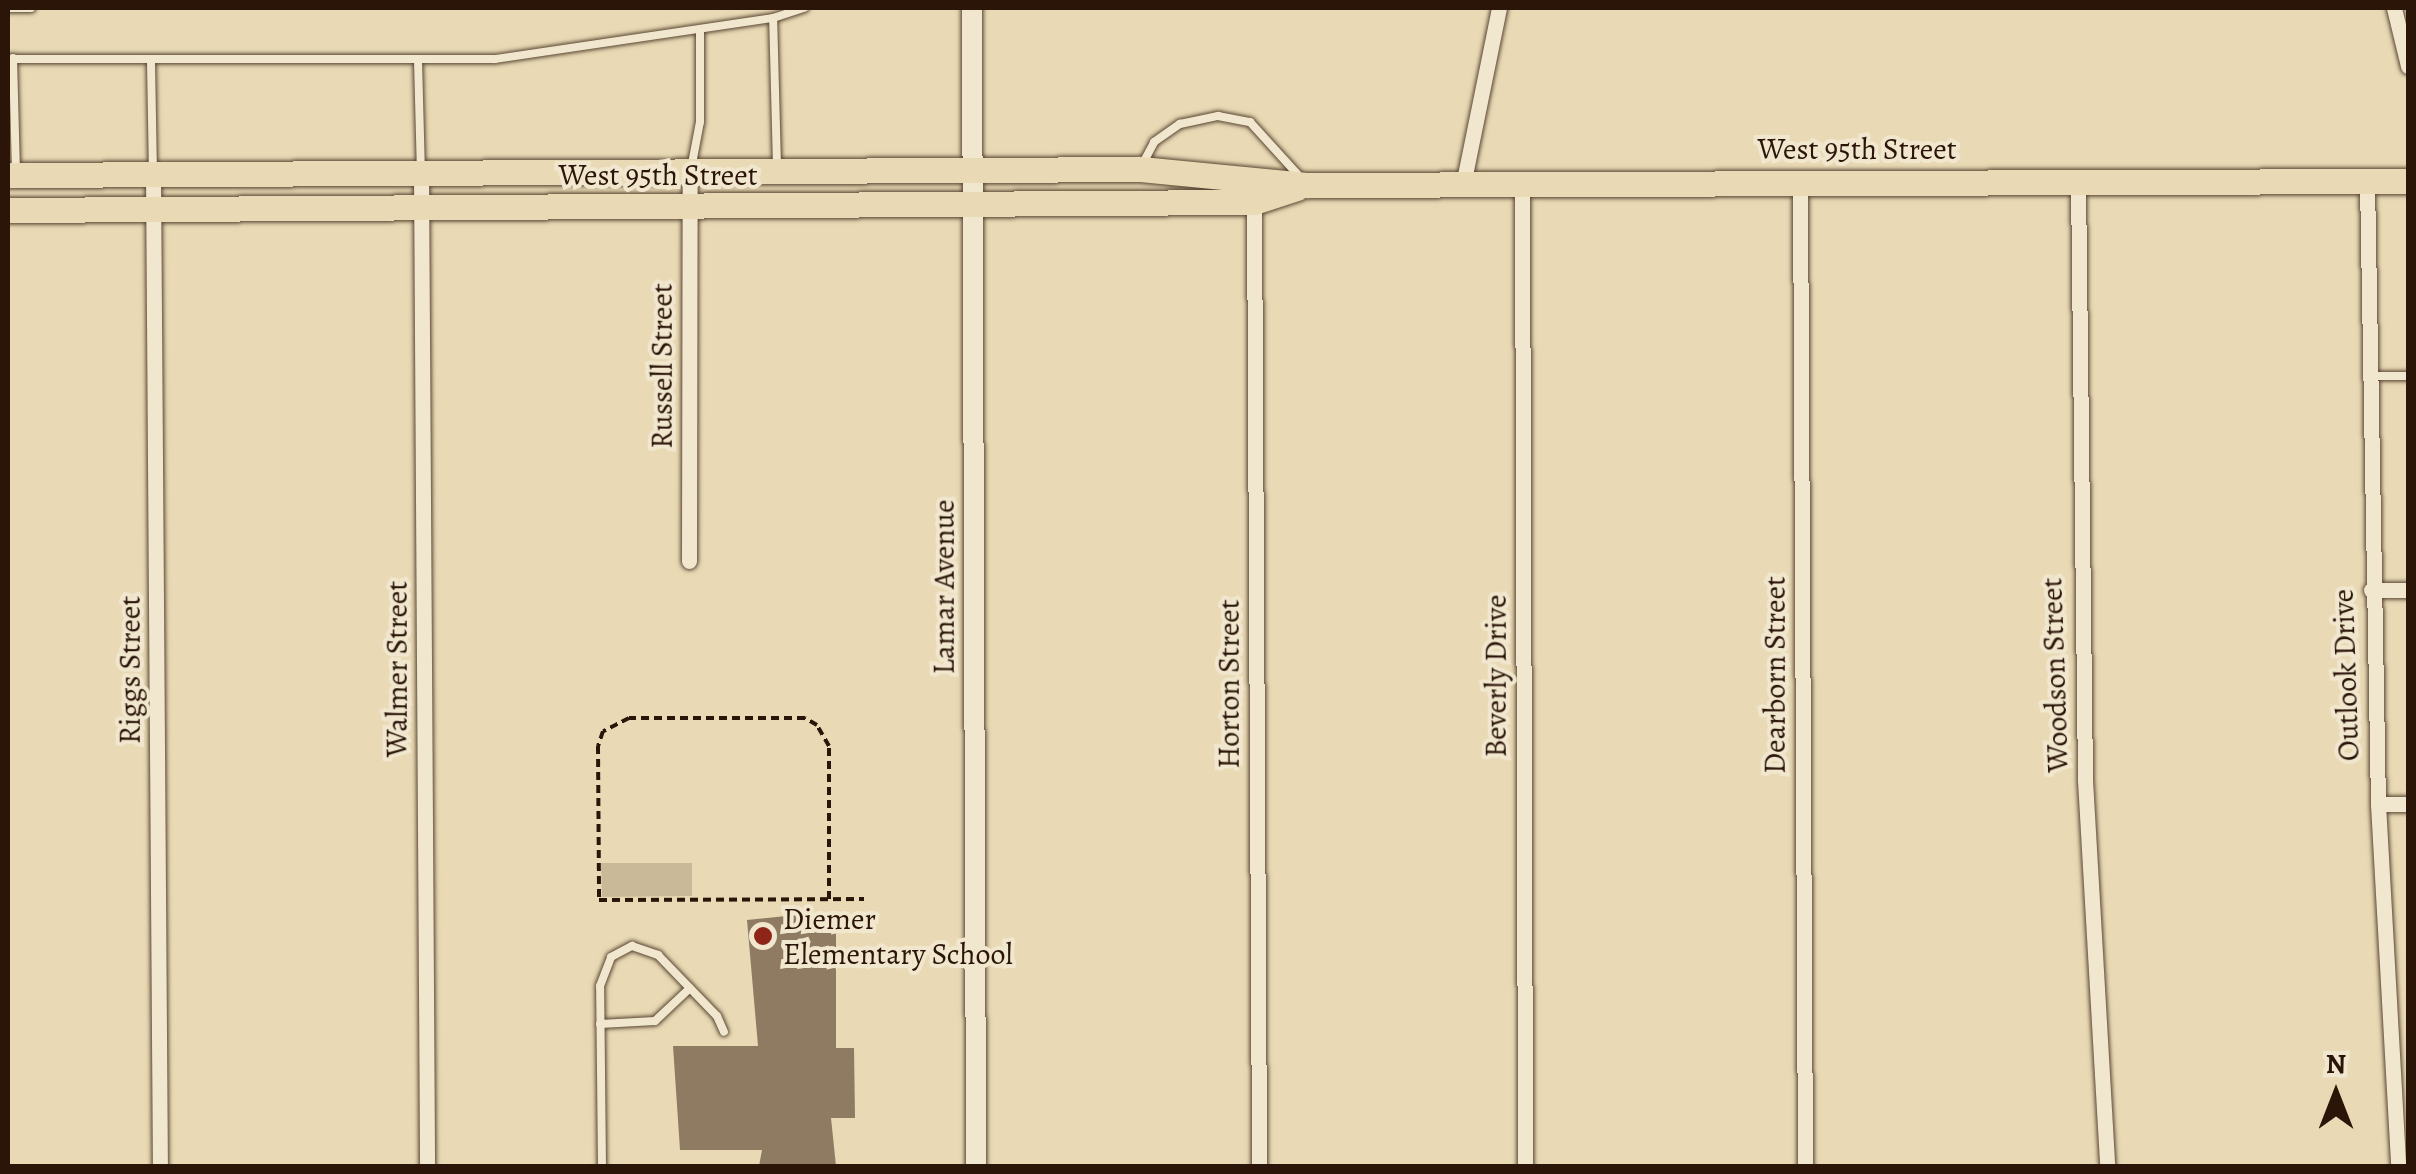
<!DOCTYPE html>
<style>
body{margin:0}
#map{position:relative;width:2416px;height:1174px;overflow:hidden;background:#e9dab5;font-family:Alegreya,serif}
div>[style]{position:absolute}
.green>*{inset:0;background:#c9b998}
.building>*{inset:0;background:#8e7b62}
.path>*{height:4px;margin-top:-2px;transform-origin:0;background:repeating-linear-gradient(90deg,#2b1508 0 8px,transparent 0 13px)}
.roads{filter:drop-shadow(0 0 2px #5a4633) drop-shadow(0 0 2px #5a4633)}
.service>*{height:8px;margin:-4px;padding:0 4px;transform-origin:4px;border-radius:4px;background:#f1e7cf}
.minor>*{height:15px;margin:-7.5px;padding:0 7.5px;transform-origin:7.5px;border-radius:7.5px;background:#f1e7cf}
.tertiary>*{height:20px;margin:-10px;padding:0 10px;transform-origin:10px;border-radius:10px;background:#f1e7cf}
.primary>*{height:25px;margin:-12.5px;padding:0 12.5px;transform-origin:12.5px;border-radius:12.5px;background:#e9dab5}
.dots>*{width:28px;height:28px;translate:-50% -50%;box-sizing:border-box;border:5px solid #f1e7cf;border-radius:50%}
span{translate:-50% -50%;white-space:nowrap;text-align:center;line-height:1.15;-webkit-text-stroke:8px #f1e7cf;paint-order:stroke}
.street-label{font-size:30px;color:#2b1508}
.poi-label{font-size:30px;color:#2b1508}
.left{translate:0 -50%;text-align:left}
.frame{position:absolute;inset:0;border:10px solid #2b1508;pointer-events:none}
.north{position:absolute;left:2286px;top:1044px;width:100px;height:100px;-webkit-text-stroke:8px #f1e7cf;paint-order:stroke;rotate:0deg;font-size:28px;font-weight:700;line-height:40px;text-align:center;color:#2b1508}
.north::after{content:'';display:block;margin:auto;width:35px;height:45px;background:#2b1508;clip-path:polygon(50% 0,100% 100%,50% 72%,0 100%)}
</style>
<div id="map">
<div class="green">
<i style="clip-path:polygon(601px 863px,692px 863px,692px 896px,602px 897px)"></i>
</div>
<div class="building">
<i style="clip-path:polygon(806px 914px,808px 931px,836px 931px,836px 1048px,854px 1048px,855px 1118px,831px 1118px,836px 1166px,759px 1166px,762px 1150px,680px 1150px,673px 1046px,758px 1046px,747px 920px)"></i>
</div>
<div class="path">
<i style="left:829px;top:899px;width:153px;rotate:-90deg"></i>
<i style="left:829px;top:746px;width:24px;rotate:-120deg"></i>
<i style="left:817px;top:725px;width:14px;rotate:-150deg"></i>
<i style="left:805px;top:718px;width:176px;rotate:180deg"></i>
<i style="left:629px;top:718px;width:29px;rotate:153deg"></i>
<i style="left:603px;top:731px;width:16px;rotate:108deg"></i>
<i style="left:598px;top:746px;width:154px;rotate:89.6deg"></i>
<i style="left:599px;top:900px;width:265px;rotate:-0.2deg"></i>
</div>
<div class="roads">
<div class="service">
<i style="left:8px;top:8px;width:23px"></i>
<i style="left:13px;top:58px;width:111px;rotate:88.5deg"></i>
<i style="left:8px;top:59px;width:487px"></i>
<i style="left:495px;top:59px;width:281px;rotate:-8.4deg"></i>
<i style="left:418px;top:60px;width:111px;rotate:88.5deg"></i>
<i style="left:151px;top:61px;width:111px;rotate:89deg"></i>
<i style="left:1142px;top:165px;width:26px;rotate:-62deg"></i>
<i style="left:1154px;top:142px;width:32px;rotate:-35deg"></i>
<i style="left:1180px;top:124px;width:39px;rotate:-12deg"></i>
<i style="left:1218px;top:116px;width:33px;rotate:11deg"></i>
<i style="left:1250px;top:122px;width:76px;rotate:47.7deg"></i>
<i style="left:777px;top:166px;width:148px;rotate:-91.5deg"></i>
<i style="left:773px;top:18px;width:33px;rotate:-18deg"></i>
<i style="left:691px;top:169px;width:48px;rotate:-79.2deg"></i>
<i style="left:700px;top:122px;width:92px;rotate:-90deg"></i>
<i style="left:2369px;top:376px;width:39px"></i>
<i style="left:600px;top:1024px;width:55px;rotate:-3.1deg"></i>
<i style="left:655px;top:1021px;width:48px;rotate:-43.3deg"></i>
<i style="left:602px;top:1166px;width:180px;rotate:-90.6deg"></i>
<i style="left:600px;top:986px;width:31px;rotate:-69deg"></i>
<i style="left:611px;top:957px;width:24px;rotate:-28deg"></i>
<i style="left:632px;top:946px;width:28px;rotate:19deg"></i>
<i style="left:658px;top:955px;width:85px;rotate:46deg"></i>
<i style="left:717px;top:1016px;width:17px;rotate:66deg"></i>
</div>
<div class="minor">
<i style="left:2394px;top:8px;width:60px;rotate:76.4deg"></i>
<i style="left:421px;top:172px;width:994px;rotate:89.65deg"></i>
<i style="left:153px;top:174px;width:992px;rotate:89.6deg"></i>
<i style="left:2078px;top:181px;width:599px;rotate:89.33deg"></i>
<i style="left:2085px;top:780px;width:387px;rotate:86.7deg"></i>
<i style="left:2367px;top:181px;width:623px;rotate:88.99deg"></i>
<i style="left:2378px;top:804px;width:363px;rotate:86.8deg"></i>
<i style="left:1800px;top:182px;width:984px;rotate:89.71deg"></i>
<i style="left:1463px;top:185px;width:181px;rotate:-78.5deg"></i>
<i style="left:1522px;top:185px;width:981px;rotate:89.82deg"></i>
<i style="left:1254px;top:202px;width:964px;rotate:89.7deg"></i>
<i style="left:689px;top:561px;width:390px;rotate:-89.9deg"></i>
<i style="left:2371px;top:590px;width:37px"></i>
<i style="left:2378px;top:804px;width:30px"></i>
</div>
<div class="tertiary">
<i style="left:972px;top:8px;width:1158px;rotate:89.8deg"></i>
</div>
<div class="primary">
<i style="left:8px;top:175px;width:1132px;rotate:-0.3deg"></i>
<i style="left:1140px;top:169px;width:167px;rotate:5.5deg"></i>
<i style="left:1306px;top:185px;width:1102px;rotate:-0.21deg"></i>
<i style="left:8px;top:210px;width:1246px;rotate:-0.37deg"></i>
<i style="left:1254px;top:202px;width:45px;rotate:-18deg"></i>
</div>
</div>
<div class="dots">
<i style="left:763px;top:936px;background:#8f2418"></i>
</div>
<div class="street-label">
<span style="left:1857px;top:149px">West 95th Street</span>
<span style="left:658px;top:175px">West 95th Street</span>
<span style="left:662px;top:366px;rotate:-90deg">Russell Street</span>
<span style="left:944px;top:587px;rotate:-90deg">Lamar Avenue</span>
<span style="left:397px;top:669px;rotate:-90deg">Walmer Street</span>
<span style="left:130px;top:670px;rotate:-90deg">Riggs Street</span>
<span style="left:1775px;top:675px;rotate:-90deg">Dearborn Street</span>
<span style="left:2055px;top:675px;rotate:-92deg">Woodson Street</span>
<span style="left:2346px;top:675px;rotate:-92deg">Outlook Drive</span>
<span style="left:1496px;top:676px;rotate:-90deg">Beverly Drive</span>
<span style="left:1229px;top:684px;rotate:-90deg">Horton Street</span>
</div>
<div class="poi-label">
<span class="left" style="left:783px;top:936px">Diemer<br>Elementary School</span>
</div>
<div class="frame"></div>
<div class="north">N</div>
</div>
